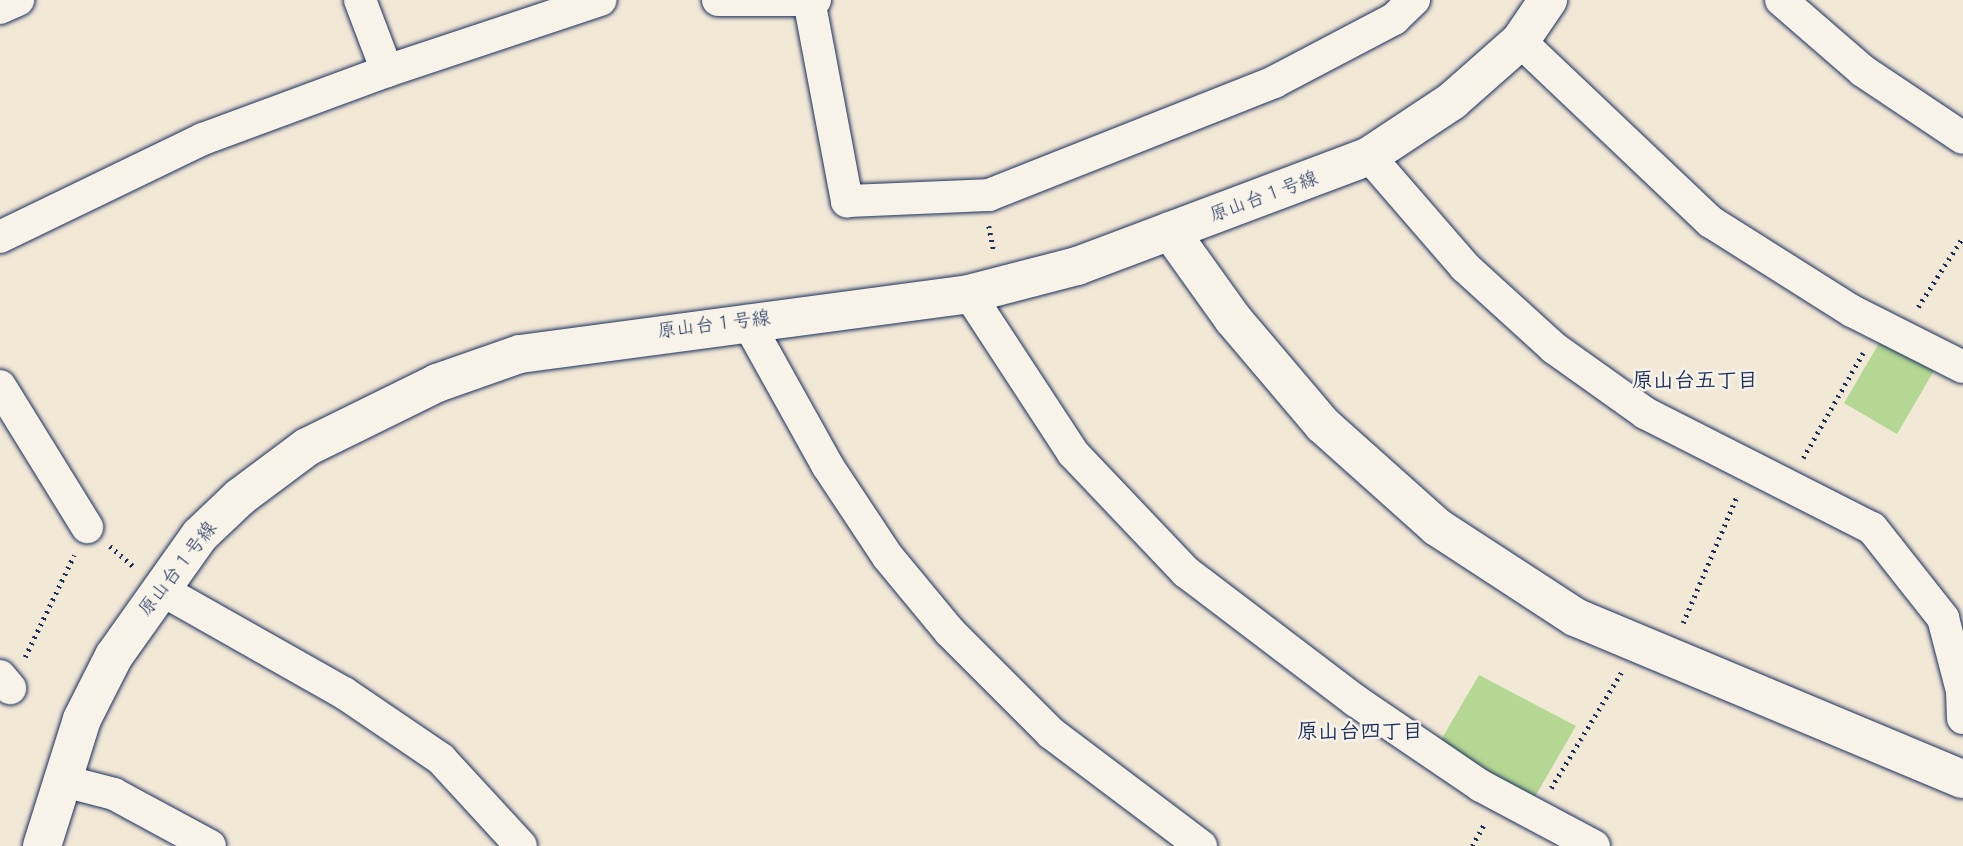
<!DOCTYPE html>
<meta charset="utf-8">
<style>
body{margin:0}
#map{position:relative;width:1963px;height:846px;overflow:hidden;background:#f2e8d6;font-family:"Balsamiq Sans","Klee One",sans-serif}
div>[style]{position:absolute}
.green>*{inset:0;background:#b4d893}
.path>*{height:4.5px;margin-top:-2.25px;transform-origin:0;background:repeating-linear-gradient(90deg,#1b2f5e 0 2px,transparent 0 7px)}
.roads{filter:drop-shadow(0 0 2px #1b2f5e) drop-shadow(0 0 2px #1b2f5e)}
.minor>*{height:32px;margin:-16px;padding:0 16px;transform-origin:16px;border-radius:16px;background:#f7f3e8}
.tertiary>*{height:38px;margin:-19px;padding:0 19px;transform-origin:19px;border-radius:19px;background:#f7f3e8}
span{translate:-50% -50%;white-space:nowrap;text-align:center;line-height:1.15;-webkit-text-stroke:5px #f7f3e8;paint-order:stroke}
.street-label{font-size:19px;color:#1b2f5e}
.neighbourhood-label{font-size:21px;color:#1b2f5e;font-weight:700}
</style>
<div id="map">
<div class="green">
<i style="clip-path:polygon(1881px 340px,1935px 369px,1897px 434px,1844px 403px)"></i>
<i style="clip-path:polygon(1479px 675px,1576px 726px,1533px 800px,1438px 745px)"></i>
</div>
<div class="path">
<i style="left:989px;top:226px;width:25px;rotate:79deg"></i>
<i style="left:1918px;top:307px;width:83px;rotate:-57.3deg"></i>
<i style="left:1803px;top:458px;width:121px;rotate:-60.3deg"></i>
<i style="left:110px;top:546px;width:33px;rotate:41deg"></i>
<i style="left:1683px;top:623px;width:138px;rotate:-67deg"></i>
<i style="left:25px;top:657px;width:113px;rotate:-64.3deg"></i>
<i style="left:1551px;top:788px;width:135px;rotate:-58.7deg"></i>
<i style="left:1472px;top:846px;width:25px;rotate:-61deg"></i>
</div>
<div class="roads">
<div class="minor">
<i style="left:360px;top:0;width:76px;rotate:69.2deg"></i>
<i style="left:718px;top:0;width:97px"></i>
<i style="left:809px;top:0;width:205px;rotate:79.3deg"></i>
<i style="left:847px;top:201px;width:142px;rotate:-2.4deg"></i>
<i style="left:989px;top:195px;width:307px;rotate:-21.6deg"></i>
<i style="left:1274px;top:82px;width:136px;rotate:-27.7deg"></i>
<i style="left:1394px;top:19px;width:28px;rotate:-44deg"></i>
<i style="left:1781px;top:0;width:108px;rotate:40.9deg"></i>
<i style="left:1863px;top:71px;width:120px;rotate:33.8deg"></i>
<i style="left:0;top:8px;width:20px;rotate:-24deg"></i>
<i style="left:1520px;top:41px;width:263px;rotate:43.5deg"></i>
<i style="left:1711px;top:222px;width:167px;rotate:32.3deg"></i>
<i style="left:1852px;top:311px;width:124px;rotate:26.8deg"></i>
<i style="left:1369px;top:156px;width:147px;rotate:49.1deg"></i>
<i style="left:1465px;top:267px;width:120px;rotate:42.3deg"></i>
<i style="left:1554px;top:348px;width:112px;rotate:35.5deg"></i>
<i style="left:1645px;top:413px;width:254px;rotate:26.9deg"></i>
<i style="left:1872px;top:528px;width:115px;rotate:51.7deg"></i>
<i style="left:1943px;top:618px;width:75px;rotate:75.4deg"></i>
<i style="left:1962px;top:691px;width:27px;rotate:88deg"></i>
<i style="left:0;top:237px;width:225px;rotate:-25.8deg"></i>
<i style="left:203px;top:139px;width:196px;rotate:-20.3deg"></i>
<i style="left:387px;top:71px;width:225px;rotate:-18.4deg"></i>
<i style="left:969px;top:294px;width:190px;rotate:56.8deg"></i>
<i style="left:1073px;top:453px;width:164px;rotate:46.5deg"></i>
<i style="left:1186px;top:572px;width:213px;rotate:37.2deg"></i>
<i style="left:1356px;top:701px;width:151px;rotate:34.2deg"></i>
<i style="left:1481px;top:786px;width:128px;rotate:28deg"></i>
<i style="left:747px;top:321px;width:165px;rotate:60.9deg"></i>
<i style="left:827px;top:465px;width:110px;rotate:56.5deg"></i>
<i style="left:888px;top:557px;width:97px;rotate:50.4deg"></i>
<i style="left:950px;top:632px;width:143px;rotate:45deg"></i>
<i style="left:1051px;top:733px;width:188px;rotate:37deg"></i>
<i style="left:0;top:386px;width:166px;rotate:58.3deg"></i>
<i style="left:160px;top:589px;width:211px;rotate:29.5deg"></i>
<i style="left:344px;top:693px;width:117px;rotate:34.2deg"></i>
<i style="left:441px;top:759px;width:118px;rotate:47.4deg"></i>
<i style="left:0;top:676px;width:16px;rotate:50deg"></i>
<i style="left:60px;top:780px;width:56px;rotate:14.5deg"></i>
<i style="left:114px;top:794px;width:109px;rotate:28.4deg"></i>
</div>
<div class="tertiary">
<i style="left:1170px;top:231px;width:108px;rotate:54.4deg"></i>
<i style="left:1233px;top:319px;width:139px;rotate:49.7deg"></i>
<i style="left:1323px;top:425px;width:153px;rotate:41.8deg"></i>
<i style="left:1437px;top:527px;width:165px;rotate:33.1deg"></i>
<i style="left:1575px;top:617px;width:420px;rotate:22.7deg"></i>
<i style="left:42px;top:846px;width:133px;rotate:-72.5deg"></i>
<i style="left:82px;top:719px;width:71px;rotate:-63.1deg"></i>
<i style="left:114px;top:656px;width:148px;rotate:-54.6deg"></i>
<i style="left:200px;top:535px;width:55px;rotate:-43.5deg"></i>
<i style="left:240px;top:497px;width:84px;rotate:-36.7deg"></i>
<i style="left:307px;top:447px;width:145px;rotate:-26.2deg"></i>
<i style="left:437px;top:383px;width:88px;rotate:-19.3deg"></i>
<i style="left:520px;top:354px;width:453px;rotate:-7.6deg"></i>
<i style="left:969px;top:294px;width:112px;rotate:-14.5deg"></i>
<i style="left:1077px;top:266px;width:312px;rotate:-20.6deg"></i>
<i style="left:1369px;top:156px;width:100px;rotate:-33.5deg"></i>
<i style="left:1452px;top:101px;width:91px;rotate:-41.4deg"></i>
<i style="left:1520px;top:41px;width:50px;rotate:-55.7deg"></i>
</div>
</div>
<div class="street-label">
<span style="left:1264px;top:197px;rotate:-20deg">原山台１号線</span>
<span style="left:714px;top:325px;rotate:-7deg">原山台１号線</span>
<span style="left:178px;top:569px;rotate:-52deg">原山台１号線</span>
</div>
<div class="neighbourhood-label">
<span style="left:1695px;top:381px">原山台五丁目</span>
<span style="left:1360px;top:732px">原山台四丁目</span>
</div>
</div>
